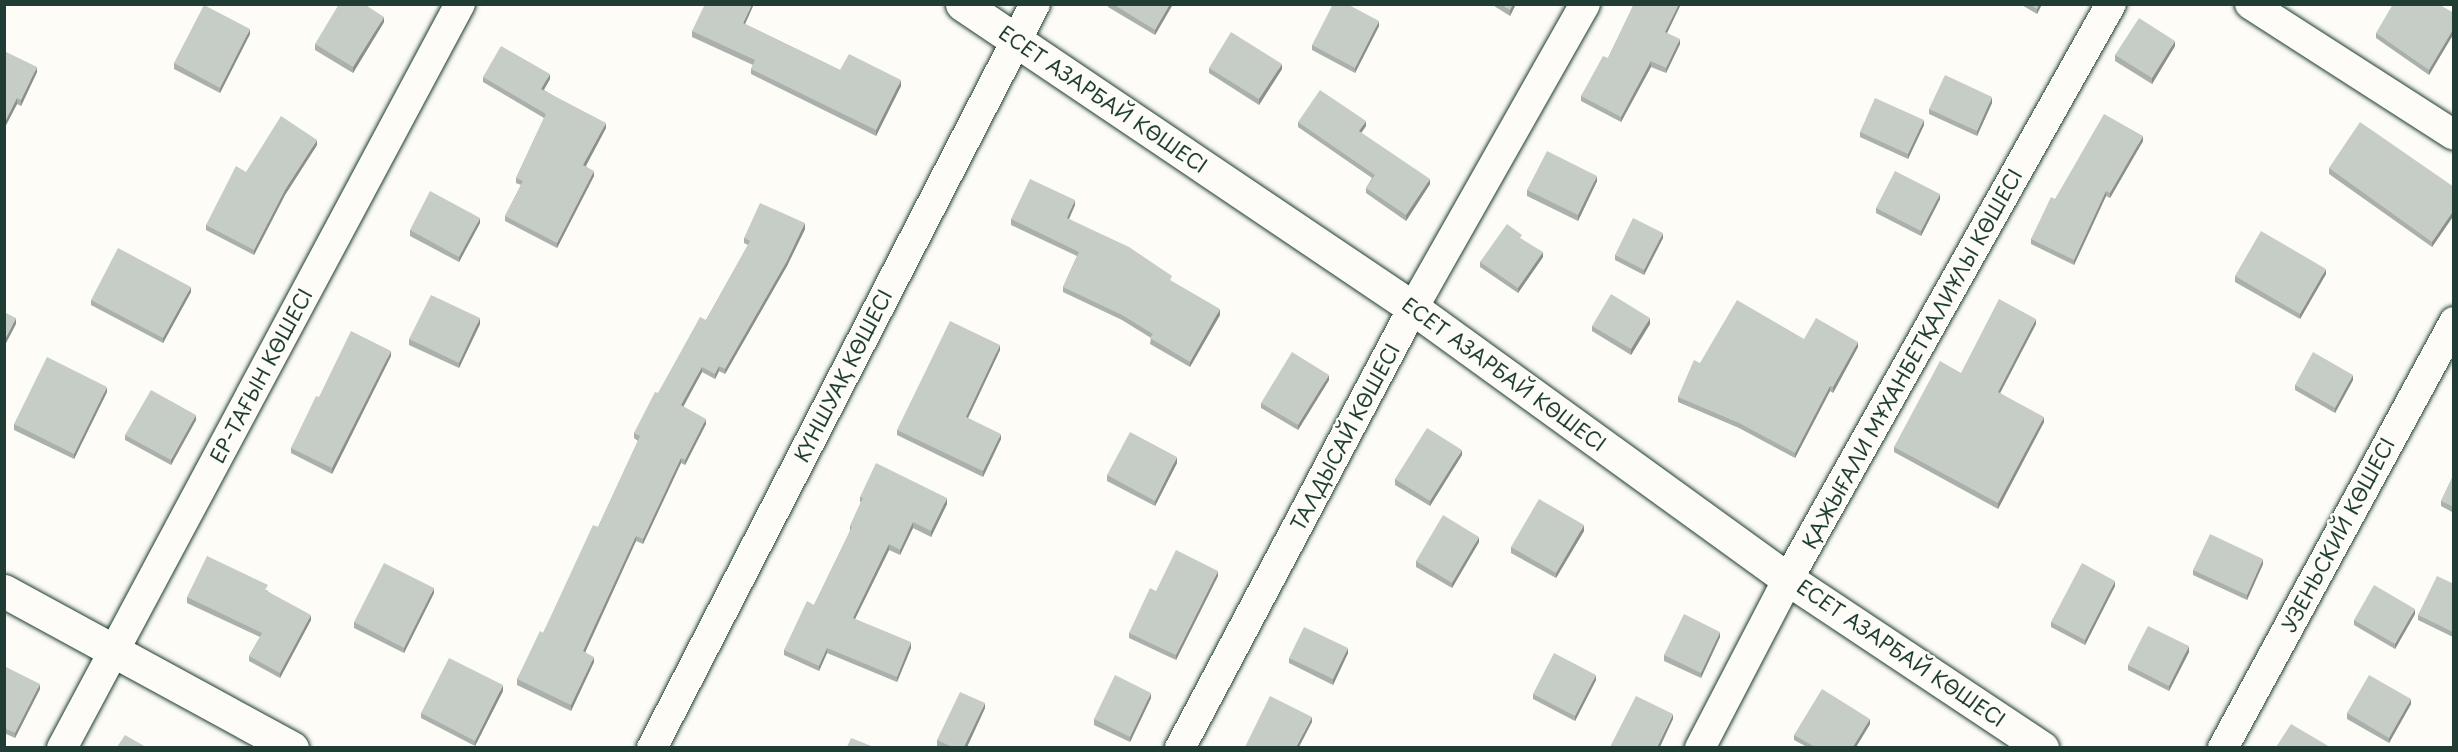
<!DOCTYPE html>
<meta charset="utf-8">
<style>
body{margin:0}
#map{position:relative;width:2458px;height:752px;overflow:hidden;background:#fdfcf7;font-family:"Playpen Sans",sans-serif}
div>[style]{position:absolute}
.roads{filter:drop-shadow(0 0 2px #1f3d34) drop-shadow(0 0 2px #1f3d34)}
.street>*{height:30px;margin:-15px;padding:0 15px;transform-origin:15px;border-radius:15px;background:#fdfcf7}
.secondary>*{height:33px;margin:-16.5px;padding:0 16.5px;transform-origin:16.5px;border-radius:16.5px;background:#fdfcf7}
.wall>*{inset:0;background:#aab0ab}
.shaded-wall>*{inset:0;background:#8b908b}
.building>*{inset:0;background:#c6cdc7}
span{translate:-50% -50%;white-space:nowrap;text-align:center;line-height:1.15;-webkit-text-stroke:5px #fdfcf7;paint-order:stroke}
.street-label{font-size:20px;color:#1f3d34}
.frame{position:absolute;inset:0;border:6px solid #1f3d34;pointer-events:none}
</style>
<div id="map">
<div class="roads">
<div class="street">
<i style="left:2250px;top:4px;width:242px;rotate:32.7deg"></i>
<i style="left:62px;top:748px;width:844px;rotate:-61.86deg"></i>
<i style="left:652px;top:748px;width:837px;rotate:-62.76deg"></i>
<i style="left:1180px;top:748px;width:498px;rotate:-62.1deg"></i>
<i style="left:1413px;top:308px;width:349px;rotate:-60.5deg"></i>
<i style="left:1700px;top:748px;width:191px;rotate:-62.5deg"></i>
<i style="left:1788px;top:579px;width:660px;rotate:-60.68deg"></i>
<i style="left:2223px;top:748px;width:485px;rotate:-61.5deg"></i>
</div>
<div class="secondary">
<i style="left:962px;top:4px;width:544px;rotate:33.98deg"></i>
<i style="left:1413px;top:308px;width:463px;rotate:35.9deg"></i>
<i style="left:1788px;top:579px;width:305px;rotate:33.6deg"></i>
<i style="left:4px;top:591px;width:328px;rotate:28.6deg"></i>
</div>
</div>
<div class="wall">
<i style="clip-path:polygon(1108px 4px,1173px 4px,1155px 35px,1108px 7px)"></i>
<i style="clip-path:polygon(1491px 4px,1516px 4px,1510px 16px)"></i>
<i style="clip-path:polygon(1634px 4px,1681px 4px,1667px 33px,1680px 44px,1666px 73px,1651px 67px,1621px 122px,1581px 101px,1581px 96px,1608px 58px)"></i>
<i style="clip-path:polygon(2020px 4px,2042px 4px,2037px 14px)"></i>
<i style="clip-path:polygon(2454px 13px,2454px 33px,2429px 75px,2376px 38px,2376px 33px)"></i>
<i style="clip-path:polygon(384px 22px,353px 73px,315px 50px,315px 44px)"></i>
<i style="clip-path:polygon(745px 24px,840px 70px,901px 86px,876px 136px,751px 74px,751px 69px,753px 65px,692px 37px,692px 31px)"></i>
<i style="clip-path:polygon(1379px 26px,1355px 73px,1312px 50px,1312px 45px)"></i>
<i style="clip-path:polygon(250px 34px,220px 93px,174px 69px,174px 63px)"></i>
<i style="clip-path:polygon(2175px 46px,2152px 84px,2115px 61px,2115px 55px)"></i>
<i style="clip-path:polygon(4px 51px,37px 72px,21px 106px,17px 104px,4px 129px)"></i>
<i style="clip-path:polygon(1209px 68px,1282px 69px,1259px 105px,1209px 73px)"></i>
<i style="clip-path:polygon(483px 77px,550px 79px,544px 90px,606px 128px,586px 166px,594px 176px,557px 248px,505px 221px,505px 216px,521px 185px,516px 183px,516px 178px,544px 118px,483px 82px)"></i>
<i style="clip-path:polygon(1992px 103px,1977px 136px,1929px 114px,1929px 109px)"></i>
<i style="clip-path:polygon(1298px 122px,1366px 126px,1361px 133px,1430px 184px,1406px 221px,1366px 193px,1366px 188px,1372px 178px,1298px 127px)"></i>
<i style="clip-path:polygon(1924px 125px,1908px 159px,1860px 137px,1860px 132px)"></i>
<i style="clip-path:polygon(2143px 141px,2110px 198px,2106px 196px,2074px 265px,2031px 244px,2031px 239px,2055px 199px)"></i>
<i style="clip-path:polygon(317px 145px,285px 195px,254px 255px,206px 230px,206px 225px,246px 172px)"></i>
<i style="clip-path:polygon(2329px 168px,2454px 187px,2454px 215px,2432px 247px,2329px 174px)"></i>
<i style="clip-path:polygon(1597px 181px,1578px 221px,1527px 196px,1527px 190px)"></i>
<i style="clip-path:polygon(1940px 199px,1921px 236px,1876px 213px,1876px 208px)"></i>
<i style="clip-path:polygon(1075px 205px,1069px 219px,1172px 282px,1220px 315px,1190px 367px,1150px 344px,1151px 338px,1122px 320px,1063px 292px,1063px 287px,1077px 256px,1011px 225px,1011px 219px)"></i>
<i style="clip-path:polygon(480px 223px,459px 262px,410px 236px,410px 230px)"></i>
<i style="clip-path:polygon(805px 229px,787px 266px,725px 374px,719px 371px,715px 379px,702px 372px,683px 406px,706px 424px,685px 465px,681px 463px,643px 544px,636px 541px,585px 652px,594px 662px,571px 711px,517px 685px,517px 679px,543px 633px,598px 527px,638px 441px,634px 438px,634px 433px,658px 393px,706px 320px,748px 245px,744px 243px,744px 238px)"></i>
<i style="clip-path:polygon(1663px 238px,1644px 275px,1615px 260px,1615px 255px)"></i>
<i style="clip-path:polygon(1522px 239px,1543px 257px,1518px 293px,1480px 267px,1480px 262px)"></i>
<i style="clip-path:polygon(2326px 274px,2300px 319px,2235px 282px,2235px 276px)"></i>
<i style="clip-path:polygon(191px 292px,163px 343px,91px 305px,91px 300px)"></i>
<i style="clip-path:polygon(480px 324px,459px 368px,409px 345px,409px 339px)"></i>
<i style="clip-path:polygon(1650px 324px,1631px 355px,1592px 331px,1592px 326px)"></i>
<i style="clip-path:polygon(2036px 324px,2000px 393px,2044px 422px,1998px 509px,1894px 452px,1894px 447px,1961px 373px)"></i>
<i style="clip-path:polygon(1804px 339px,1858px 347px,1833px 393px,1830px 391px,1795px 458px,1739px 428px,1678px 402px,1678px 397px,1700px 363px)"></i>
<i style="clip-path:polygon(1000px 350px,968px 418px,1001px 439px,983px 477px,897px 435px,897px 430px)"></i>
<i style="clip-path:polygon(391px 356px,332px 474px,291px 453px,291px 448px,319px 397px)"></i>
<i style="clip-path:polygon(1329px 380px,1298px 430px,1261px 408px,1261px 403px)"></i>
<i style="clip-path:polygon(2353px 380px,2335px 413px,2295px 390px,2295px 385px)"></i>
<i style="clip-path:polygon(107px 392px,74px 459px,14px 430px,14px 424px)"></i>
<i style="clip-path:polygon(196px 420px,171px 465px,125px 440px,125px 435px)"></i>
<i style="clip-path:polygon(1462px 455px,1430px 506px,1395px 485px,1395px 479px)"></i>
<i style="clip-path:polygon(1177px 463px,1155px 506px,1107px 481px,1107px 475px)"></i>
<i style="clip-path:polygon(2454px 474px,2454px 513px,2441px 506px,2441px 501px)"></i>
<i style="clip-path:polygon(860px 497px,947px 504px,931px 537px,913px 528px,900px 555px,889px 550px,855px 619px,911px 648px,897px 682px,827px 653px,819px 671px,784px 655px,784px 650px,814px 605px,850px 531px,850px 526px,861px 502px,860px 502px)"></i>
<i style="clip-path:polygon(1584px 531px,1556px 578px,1511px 553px,1511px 547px)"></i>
<i style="clip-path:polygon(1479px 542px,1452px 588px,1416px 567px,1416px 561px)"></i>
<i style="clip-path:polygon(2263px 564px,2247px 600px,2193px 575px,2193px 570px)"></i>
<i style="clip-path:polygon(1218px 576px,1176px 660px,1129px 638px,1129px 633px,1156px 591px)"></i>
<i style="clip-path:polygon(2454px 584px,2454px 635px,2453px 637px,2418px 620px,2418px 615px)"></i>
<i style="clip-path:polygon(2115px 586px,2085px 645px,2051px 627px,2051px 622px)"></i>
<i style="clip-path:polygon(268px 590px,267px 591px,311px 620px,280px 678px,249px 661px,249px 656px,260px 637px,187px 603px,187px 597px)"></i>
<i style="clip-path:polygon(434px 593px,404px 653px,354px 628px,354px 622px)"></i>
<i style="clip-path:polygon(2415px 614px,2395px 649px,2354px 625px,2354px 620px)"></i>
<i style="clip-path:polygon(1720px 637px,1701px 678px,1664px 661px,1664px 655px)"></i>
<i style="clip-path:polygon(2189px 652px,2169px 691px,2128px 670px,2128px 665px)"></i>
<i style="clip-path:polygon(1348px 653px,1333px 685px,1289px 663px,1289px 658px)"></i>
<i style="clip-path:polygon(4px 666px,40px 689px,15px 738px,4px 733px)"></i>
<i style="clip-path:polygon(1596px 680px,1575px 721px,1533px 699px,1533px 694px)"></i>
<i style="clip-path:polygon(503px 691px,475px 746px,421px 718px,421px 713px)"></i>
<i style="clip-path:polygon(1151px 698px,1130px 742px,1094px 725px,1094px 719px)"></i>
<i style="clip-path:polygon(2411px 704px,2389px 743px,2347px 719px,2347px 713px)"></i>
<i style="clip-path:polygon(985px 708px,967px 747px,941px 747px,937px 746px,937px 740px)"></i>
<i style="clip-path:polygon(1870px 724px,1856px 747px,1807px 747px,1794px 740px,1794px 735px)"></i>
</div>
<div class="shaded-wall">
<i style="clip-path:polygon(752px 4px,754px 4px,743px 29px,743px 23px)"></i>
<i style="clip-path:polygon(1170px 4px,1173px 4px,1155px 35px,1155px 30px)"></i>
<i style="clip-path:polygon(1513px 4px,1516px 4px,1510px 16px,1510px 10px)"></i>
<i style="clip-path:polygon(1679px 4px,1681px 4px,1665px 37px,1665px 32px)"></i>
<i style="clip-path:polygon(2039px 4px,2042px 4px,2037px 14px,2037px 9px)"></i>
<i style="clip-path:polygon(384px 17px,384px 22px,353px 73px,353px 67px)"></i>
<i style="clip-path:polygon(1379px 21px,1379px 26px,1355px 73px,1355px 68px)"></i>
<i style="clip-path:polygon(2454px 28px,2454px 33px,2429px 75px,2429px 70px)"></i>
<i style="clip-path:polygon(250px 29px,250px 34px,220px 93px,220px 88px)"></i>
<i style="clip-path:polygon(1680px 39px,1680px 44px,1666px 73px,1666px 68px)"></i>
<i style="clip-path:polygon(2175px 41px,2175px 46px,2152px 84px,2152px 78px)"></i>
<i style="clip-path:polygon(1651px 61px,1651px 67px,1621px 122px,1621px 117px)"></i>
<i style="clip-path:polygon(1282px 64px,1282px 69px,1259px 105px,1259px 99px)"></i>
<i style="clip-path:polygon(37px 67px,37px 72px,21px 106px,21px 100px)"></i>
<i style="clip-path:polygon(550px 74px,550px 79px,541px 94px,541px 89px)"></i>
<i style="clip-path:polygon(901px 80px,901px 86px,876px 136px,876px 130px)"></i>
<i style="clip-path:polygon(1992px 97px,1992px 103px,1977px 136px,1977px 131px)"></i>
<i style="clip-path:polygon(17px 98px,17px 104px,4px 129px,4px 124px)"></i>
<i style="clip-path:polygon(1924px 120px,1924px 125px,1908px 159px,1908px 154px)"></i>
<i style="clip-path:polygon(1366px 121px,1366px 126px,1359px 136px,1359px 131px)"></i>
<i style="clip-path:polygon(606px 123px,606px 128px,583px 171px,583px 165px)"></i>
<i style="clip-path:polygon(2143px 136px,2143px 141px,2110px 198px,2110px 193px)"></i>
<i style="clip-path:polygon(317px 140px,317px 145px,285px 195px,254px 255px,254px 250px,285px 190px)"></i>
<i style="clip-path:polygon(594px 171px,594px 176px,557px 248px,557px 243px)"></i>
<i style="clip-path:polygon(1597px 176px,1597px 181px,1578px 221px,1578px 215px)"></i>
<i style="clip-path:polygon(1430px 179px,1430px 184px,1406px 221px,1406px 215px)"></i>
<i style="clip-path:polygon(2106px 191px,2106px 196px,2074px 265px,2074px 260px)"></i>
<i style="clip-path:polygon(1940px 194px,1940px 199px,1921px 236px,1921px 231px)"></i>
<i style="clip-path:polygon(1075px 200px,1075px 205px,1067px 223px,1067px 218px)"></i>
<i style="clip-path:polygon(2454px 210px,2454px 215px,2432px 247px,2432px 242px)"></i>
<i style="clip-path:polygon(480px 218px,480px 223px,459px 262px,459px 257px)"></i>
<i style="clip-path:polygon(805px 223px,805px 229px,787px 266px,725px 374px,725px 369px)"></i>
<i style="clip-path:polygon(1663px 233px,1663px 238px,1644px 275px,1644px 270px)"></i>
<i style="clip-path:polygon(1543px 252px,1543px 257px,1518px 293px,1518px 288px)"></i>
<i style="clip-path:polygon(2326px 269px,2326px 274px,2300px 319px,2300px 314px)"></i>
<i style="clip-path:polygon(191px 287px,191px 292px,163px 343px,163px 338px)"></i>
<i style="clip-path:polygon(1220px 309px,1220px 315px,1190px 367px,1190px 362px)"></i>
<i style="clip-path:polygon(16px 318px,16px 324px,4px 347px,4px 341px)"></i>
<i style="clip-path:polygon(480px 318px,480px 324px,459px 368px,459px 363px)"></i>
<i style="clip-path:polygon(1650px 318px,1650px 324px,1631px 355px,1631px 349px)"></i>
<i style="clip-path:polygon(2036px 319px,2036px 324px,1998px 397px,1998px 392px)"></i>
<i style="clip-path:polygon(1858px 342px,1858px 347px,1833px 393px,1833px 387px)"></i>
<i style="clip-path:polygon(1000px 345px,1000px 350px,966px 422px,966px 417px)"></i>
<i style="clip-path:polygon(391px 351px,391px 356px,332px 474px,332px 468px)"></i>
<i style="clip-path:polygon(719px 366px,719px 371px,715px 379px,715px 374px)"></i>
<i style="clip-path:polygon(702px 367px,702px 372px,681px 411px,681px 405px)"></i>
<i style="clip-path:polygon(1329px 375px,1329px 380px,1298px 430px,1298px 425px)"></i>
<i style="clip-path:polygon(2353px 375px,2353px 380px,2335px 413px,2335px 408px)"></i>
<i style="clip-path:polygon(1830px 386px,1830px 391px,1795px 458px,1795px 453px)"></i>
<i style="clip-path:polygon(107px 387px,107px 392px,74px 459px,74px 454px)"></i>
<i style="clip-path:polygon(196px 415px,196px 420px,171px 465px,171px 460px)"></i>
<i style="clip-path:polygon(2044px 417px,2044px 422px,1998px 509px,1998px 503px)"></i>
<i style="clip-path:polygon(706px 419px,706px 424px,685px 465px,685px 460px)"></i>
<i style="clip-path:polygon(1001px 434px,1001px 439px,983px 477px,983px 471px)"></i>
<i style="clip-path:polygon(1462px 450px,1462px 455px,1430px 506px,1430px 501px)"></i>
<i style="clip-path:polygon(1177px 457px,1177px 463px,1155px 506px,1155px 501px)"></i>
<i style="clip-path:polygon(681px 458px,681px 463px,643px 544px,643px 539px)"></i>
<i style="clip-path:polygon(947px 498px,947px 504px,931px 537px,931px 531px)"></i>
<i style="clip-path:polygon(913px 522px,913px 528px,900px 555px,900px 550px)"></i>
<i style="clip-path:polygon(1584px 525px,1584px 531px,1556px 578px,1556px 573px)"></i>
<i style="clip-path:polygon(636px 536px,636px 541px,583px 657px,583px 651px)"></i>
<i style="clip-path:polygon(1479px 537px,1479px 542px,1452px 588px,1452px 583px)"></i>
<i style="clip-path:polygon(889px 544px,889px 550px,853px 623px,853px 618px)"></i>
<i style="clip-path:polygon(2263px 559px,2263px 564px,2247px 600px,2247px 595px)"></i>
<i style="clip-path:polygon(1218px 571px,1218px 576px,1176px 660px,1176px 655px)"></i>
<i style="clip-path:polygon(2115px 581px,2115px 586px,2085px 645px,2085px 640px)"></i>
<i style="clip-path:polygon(434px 588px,434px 593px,404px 653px,404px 648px)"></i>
<i style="clip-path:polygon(2415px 609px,2415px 614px,2395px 649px,2395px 644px)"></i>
<i style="clip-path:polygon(311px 615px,311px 620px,280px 678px,280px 673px)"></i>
<i style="clip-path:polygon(1720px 632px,1720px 637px,1701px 678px,1701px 673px)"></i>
<i style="clip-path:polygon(911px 642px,911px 648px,897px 682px,897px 677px)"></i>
<i style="clip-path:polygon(2189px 646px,2189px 652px,2169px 691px,2169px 686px)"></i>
<i style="clip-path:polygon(827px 648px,827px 653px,819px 671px,819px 666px)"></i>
<i style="clip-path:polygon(1348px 648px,1348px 653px,1333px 685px,1333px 679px)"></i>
<i style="clip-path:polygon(594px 657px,594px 662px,571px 711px,571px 705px)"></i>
<i style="clip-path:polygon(1596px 675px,1596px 680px,1575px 721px,1575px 716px)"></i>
<i style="clip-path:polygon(40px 684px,40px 689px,15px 738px,15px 733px)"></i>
<i style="clip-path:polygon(503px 685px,503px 691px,475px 746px,475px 741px)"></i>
<i style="clip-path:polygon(1151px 693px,1151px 698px,1130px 742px,1130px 737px)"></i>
<i style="clip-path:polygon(2411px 699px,2411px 704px,2389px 743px,2389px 738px)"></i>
<i style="clip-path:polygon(985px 703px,985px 708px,967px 747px,964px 747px)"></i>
<i style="clip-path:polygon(1673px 714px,1673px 719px,1660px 747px,1657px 747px)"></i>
<i style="clip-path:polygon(1312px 717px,1312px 722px,1299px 747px,1296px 747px)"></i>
<i style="clip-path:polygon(1870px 719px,1870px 724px,1856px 747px,1853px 747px)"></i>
</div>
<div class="building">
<i style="clip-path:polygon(339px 4px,364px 4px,384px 17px,353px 67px,315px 44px)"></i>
<i style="clip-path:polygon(705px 4px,752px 4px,743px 23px,840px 70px,849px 54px,901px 80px,876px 130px,751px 69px,755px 60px,692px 31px)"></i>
<i style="clip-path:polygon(1113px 4px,1170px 4px,1155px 30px)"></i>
<i style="clip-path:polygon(1333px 4px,1347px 4px,1379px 21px,1355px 68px,1312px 45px)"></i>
<i style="clip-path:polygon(1500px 4px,1513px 4px,1510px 10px)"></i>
<i style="clip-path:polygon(1634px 4px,1679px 4px,1665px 32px,1680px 39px,1666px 68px,1651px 61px,1621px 117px,1581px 96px,1603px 56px,1608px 58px)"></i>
<i style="clip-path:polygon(2029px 4px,2039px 4px,2037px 9px)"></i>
<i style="clip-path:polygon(2393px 4px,2438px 4px,2454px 13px,2454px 28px,2429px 70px,2376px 33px)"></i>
<i style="clip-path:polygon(204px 5px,250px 29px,220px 88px,174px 63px)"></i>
<i style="clip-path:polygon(2139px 18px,2175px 41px,2152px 78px,2115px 55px)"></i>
<i style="clip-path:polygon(1231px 32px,1282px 64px,1259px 99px,1209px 68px)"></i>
<i style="clip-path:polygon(501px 46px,550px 74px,541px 89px,606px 123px,583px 165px,594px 171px,557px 243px,505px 216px,523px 181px,516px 178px,546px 114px,483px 77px)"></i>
<i style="clip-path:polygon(4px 51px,37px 67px,21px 100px,17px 98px,4px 124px)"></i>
<i style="clip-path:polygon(1945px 75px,1992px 97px,1977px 131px,1929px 109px)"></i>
<i style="clip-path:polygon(1320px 90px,1366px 121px,1359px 131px,1430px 179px,1406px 215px,1366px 188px,1375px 175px,1298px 122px)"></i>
<i style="clip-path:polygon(1875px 98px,1924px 120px,1908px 154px,1860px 132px)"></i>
<i style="clip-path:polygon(2104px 114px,2143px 136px,2110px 193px,2106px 191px,2074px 260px,2031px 239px,2051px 197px,2055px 199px)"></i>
<i style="clip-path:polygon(281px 116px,317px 140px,285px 190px,254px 250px,206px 225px,236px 166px,246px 172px)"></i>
<i style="clip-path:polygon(2360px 122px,2454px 187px,2454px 210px,2432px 242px,2329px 168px)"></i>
<i style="clip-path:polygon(1547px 151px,1597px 176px,1578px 215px,1527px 190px)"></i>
<i style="clip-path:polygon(1895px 171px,1940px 194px,1921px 231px,1876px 208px)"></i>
<i style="clip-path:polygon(1030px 179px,1075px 200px,1067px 218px,1129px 247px,1172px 276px,1170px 280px,1220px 309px,1190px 362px,1150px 338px,1153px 334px,1122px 315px,1063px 287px,1079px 252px,1011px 219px)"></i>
<i style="clip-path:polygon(430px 191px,480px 218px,459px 257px,410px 230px)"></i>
<i style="clip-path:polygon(760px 203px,805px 223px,787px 261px,725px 369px,719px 366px,715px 374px,702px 367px,681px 405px,706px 419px,685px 460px,681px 458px,643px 539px,636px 536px,583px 651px,594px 657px,571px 705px,517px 679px,540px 631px,543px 633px,593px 525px,598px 527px,640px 436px,634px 433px,655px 392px,658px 393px,700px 317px,706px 320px,750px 241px,744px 238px)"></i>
<i style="clip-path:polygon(1633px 218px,1663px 233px,1644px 270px,1615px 255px)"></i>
<i style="clip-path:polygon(1507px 224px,1522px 235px,1520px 238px,1543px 252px,1518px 288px,1480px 262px)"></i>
<i style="clip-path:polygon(2261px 231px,2326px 269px,2300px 314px,2235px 276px)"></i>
<i style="clip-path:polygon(118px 248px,191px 287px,163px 338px,91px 300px)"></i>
<i style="clip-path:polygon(1611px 294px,1650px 318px,1631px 349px,1592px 326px)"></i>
<i style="clip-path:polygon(431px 295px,480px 318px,459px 363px,409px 339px)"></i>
<i style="clip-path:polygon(1999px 299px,2036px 319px,1998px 392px,2044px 417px,1998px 503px,1894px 447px,1940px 361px,1961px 373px)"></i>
<i style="clip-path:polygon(1737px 300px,1804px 339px,1816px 318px,1858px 342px,1833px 387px,1830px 386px,1795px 453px,1739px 423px,1678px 397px,1694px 360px,1700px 363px)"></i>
<i style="clip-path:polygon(4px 312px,16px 318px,4px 341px)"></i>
<i style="clip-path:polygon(950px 321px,1000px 345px,966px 417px,1001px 434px,983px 471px,897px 430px)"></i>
<i style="clip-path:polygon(351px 331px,391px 351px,332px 468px,291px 448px,316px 396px,319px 397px)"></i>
<i style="clip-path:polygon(1292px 352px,1329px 375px,1298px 425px,1261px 403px)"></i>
<i style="clip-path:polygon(2313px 352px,2353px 375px,2335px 408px,2295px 385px)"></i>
<i style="clip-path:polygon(47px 357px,107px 387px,74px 454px,14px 424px)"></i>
<i style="clip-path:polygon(151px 390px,196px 415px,171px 460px,125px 435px)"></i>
<i style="clip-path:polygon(1427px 428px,1462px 450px,1430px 501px,1395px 479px)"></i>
<i style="clip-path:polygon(1130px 432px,1177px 457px,1155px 501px,1107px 475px)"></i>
<i style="clip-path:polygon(876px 463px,947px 498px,931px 531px,913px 522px,900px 550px,889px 544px,853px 618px,911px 642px,897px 677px,827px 648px,819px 666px,784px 650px,807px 601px,814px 605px,852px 527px,850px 526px,863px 498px,860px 497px)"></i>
<i style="clip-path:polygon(2454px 474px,2454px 507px,2441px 501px)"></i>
<i style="clip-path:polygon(1539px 499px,1584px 525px,1556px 573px,1511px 547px)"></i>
<i style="clip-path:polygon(1443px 515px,1479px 537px,1452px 583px,1416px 561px)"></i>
<i style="clip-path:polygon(2210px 534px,2263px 559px,2247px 595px,2193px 570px)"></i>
<i style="clip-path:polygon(1176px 550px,1218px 571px,1176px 655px,1129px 633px,1150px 588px,1156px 591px)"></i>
<i style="clip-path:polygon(207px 556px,268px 585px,265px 590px,311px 615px,280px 673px,249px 656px,262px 633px,187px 597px)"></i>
<i style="clip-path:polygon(384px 563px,434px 588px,404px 648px,354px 622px)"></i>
<i style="clip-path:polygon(2082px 563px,2115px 581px,2085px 640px,2051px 622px)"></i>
<i style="clip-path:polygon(2437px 576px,2454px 584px,2454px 630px,2453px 632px,2418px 615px)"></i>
<i style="clip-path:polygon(2374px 585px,2415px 609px,2395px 644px,2354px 620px)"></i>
<i style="clip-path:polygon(1684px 614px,1720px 632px,1701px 673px,1664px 655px)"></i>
<i style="clip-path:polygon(2148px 626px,2189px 646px,2169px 686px,2128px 665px)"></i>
<i style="clip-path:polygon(1304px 627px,1348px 648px,1333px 679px,1289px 658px)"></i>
<i style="clip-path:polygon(1554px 653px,1596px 675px,1575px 716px,1533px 694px)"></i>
<i style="clip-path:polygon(449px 658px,503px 685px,475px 741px,421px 713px)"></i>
<i style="clip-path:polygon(4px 666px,40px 684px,15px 733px,4px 728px)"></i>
<i style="clip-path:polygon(1115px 675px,1151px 693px,1130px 737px,1094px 719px)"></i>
<i style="clip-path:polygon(2369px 675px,2411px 699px,2389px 738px,2347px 713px)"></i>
<i style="clip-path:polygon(1822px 689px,1870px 719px,1853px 747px,1854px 747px,1815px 747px,1794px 735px)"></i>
<i style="clip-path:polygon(960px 692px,985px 703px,964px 747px,952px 747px,937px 740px)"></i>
<i style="clip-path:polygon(1270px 696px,1312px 717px,1296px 747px,1245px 747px)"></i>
<i style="clip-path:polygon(1636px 696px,1673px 714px,1657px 747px,1610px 747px)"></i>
<i style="clip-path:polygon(2291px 724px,2330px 747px,2276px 747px)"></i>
<i style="clip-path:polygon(125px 735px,146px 747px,117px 747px)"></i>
<i style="clip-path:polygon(851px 738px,874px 747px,847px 747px)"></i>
</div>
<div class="street-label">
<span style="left:1103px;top:99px;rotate:34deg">ЕСЕТ АЗАРБАЙ КӨШЕСІ</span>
<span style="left:1912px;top:359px;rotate:-61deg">ҚАЖЫҒАЛИ МҰХАНБЕТҚАЛИҰЛЫ КӨШЕСІ</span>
<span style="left:1504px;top:374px;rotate:36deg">ЕСЕТ АЗАРБАЙ КӨШЕСІ</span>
<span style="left:261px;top:376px;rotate:-62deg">ЕР-ТАҒЫН КӨШЕСІ</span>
<span style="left:843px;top:376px;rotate:-63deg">КҮНШУАҚ КӨШЕСІ</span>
<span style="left:1345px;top:437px;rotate:-62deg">ТАЛДЫСАЙ КӨШЕСІ</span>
<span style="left:2338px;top:535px;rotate:-62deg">УЗЕНЬСКИЙ КӨШЕСІ</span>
<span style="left:1901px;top:653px;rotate:34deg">ЕСЕТ АЗАРБАЙ КӨШЕСІ</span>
</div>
<div class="frame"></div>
</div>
